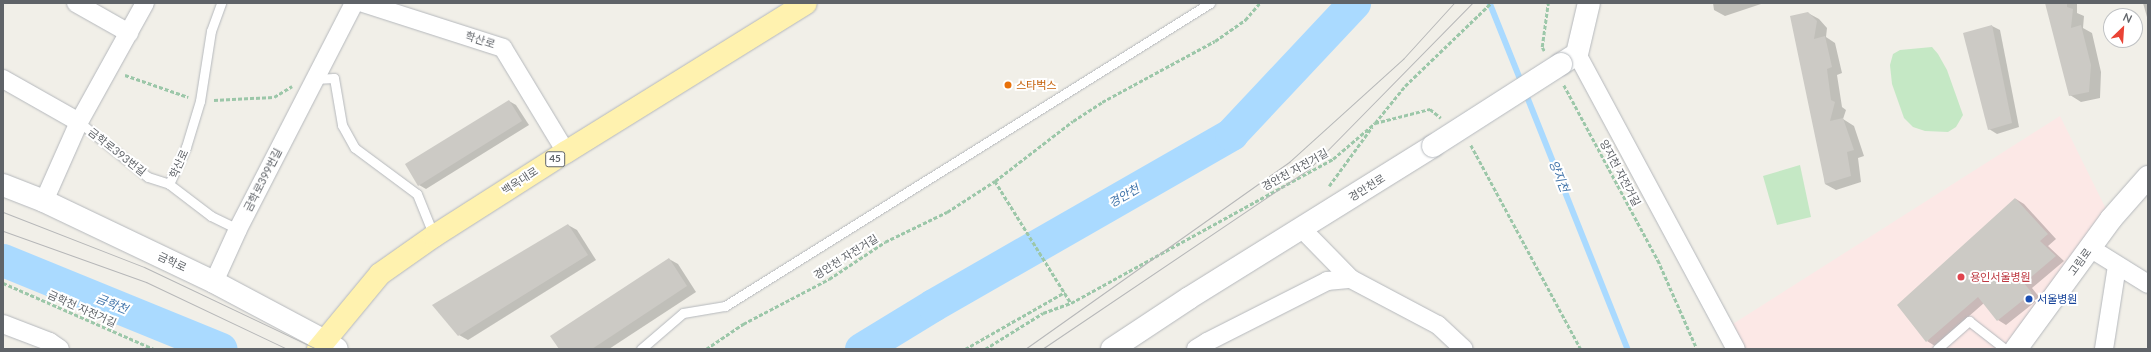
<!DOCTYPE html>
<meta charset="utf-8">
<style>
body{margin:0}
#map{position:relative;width:2151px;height:352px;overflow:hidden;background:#f1efe8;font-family:Lato,"Noto Sans KR",sans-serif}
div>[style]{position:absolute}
.medical>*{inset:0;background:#fce8e6}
.green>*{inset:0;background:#c5e8c5}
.shadow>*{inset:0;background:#0003}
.stream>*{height:5.5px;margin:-2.75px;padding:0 2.75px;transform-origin:2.75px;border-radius:2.75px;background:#aadaff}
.river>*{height:33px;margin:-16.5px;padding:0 16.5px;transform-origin:16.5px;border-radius:16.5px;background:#aadaff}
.building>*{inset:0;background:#cccac5}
.path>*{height:2.5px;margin-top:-1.25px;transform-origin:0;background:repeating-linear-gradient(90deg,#9cc7a9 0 4px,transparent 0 6px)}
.roads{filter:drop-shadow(0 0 1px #b5b8bc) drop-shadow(0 0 1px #b5b8bc)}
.lane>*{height:9px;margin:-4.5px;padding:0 4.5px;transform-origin:4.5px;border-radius:4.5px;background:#fff}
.street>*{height:18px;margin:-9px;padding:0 9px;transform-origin:9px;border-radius:9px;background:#fff}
.secondary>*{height:22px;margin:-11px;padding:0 11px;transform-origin:11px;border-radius:11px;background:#fff}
.primary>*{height:22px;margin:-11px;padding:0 11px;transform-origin:11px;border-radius:11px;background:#fff2af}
.tram>*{height:1px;margin:-0.5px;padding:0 0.5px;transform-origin:0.5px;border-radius:0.5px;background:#b6b7b8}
.bridges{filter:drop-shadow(0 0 1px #b6babf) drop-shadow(0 0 1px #b6babf)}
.secondary-bridge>*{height:22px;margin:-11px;padding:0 11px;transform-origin:11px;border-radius:11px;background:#fff}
.dots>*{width:11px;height:11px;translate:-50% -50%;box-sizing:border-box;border:2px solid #fff;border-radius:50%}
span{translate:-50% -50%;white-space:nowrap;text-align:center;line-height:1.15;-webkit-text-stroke:4px #fff;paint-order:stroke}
.shield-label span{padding:1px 3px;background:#fff;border:1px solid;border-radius:3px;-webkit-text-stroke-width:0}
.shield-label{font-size:10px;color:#5f6368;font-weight:700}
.street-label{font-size:11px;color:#5f6368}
.food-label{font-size:11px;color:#c56008}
.left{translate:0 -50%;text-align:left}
.health-label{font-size:11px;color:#be3a42}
.transit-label{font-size:11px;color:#164399}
.water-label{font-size:12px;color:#4174aa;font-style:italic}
.frame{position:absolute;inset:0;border:4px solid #5f6368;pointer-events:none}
.north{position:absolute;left:2103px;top:8px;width:40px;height:40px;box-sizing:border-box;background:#fff;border:1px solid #bfc1c3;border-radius:50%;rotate:25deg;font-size:11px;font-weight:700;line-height:16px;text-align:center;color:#5f6368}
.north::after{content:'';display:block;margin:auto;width:14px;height:18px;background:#ea4335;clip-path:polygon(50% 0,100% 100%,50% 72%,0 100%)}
</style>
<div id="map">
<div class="medical">
<i style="clip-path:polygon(2060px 116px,2111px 219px,2015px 349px,1736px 349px,1725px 329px)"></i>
</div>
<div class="green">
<i style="clip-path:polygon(1932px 47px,1938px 54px,1947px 70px,1963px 115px,1956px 127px,1948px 132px,1925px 131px,1913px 127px,1904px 118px,1892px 84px,1890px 65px,1893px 54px,1900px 50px)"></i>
<i style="clip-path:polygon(1800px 165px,1811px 217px,1777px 225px,1763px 176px)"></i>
</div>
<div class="shadow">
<i style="clip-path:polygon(1713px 3px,1764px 3px,1725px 16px,1714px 10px)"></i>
<i style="clip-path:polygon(2046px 3px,2077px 3px,2077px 13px,2084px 16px,2083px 28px,2092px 33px,2101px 72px,2100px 98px,2081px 102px,2070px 95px)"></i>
<i style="clip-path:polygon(2143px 3px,2148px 3px,2148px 18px,2147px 17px)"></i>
<i style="clip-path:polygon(1808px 13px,1819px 19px,1827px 28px,1826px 37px,1835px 43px,1842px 73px,1837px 75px,1842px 107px,1846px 110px,1843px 119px,1854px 126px,1864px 156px,1858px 158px,1861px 182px,1836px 190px,1825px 184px)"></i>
<i style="clip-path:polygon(1992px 26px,2000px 30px,2019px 127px,1997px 134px,1989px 129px,1965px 34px)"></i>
<i style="clip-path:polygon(509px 101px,516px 105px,529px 125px,426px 189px,419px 185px)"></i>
<i style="clip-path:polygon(2016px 199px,2024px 204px,2056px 239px,2048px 246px,2064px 261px,2032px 288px,2040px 298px,2006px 325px,1998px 320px,1984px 303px,1935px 346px,1927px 341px)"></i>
<i style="clip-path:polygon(568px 225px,577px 230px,596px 260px,468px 340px,459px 335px)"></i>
<i style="clip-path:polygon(669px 259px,678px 264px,696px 292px,609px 349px,560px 349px)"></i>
</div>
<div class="stream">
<i style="left:1490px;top:3px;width:86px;rotate:68.2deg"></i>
<i style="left:1526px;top:93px;width:276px;rotate:68.3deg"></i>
</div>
<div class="river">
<i style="left:3px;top:260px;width:235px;rotate:22.2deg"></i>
<i style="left:861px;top:349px;width:84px;rotate:-31.4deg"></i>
<i style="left:933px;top:305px;width:344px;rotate:-29.8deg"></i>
<i style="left:1231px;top:134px;width:180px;rotate:-46.8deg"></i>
</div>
<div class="building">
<i style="clip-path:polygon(2045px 3px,2067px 3px,2067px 7px,2073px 9px,2071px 28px,2081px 25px,2091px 65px,2089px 92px,2069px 96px)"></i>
<i style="clip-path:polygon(1808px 12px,1817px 21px,1814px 39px,1825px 36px,1832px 67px,1827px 69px,1831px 100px,1835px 102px,1830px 121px,1843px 118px,1854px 150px,1847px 152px,1851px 176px,1825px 184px,1790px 16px)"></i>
<i style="clip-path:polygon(1992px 25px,2012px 123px,1988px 130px,1963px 33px)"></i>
<i style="clip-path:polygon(509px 100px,522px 121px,418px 186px,405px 164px)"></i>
<i style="clip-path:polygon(2015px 198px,2048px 234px,2040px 241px,2056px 256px,2024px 283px,2032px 293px,1997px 321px,1978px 297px,1926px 342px,1897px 305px)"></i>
<i style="clip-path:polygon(568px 224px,588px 255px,458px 336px,432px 305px)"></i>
<i style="clip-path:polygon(669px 258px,687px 286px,592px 349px,559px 349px,550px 336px)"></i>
</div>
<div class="path">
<i style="left:1544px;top:51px;width:4px;rotate:-117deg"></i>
<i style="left:1542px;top:47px;width:44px;rotate:-82.2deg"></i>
<i style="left:125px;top:75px;width:67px;rotate:19.2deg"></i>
<i style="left:1564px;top:85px;width:199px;rotate:61.8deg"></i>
<i style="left:1658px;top:260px;width:97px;rotate:66.3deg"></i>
<i style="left:214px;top:100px;width:60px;rotate:-2.9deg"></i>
<i style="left:274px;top:97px;width:21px;rotate:-31deg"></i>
<i style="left:1375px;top:123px;width:57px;rotate:-14.3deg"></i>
<i style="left:1430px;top:109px;width:14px;rotate:39deg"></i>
<i style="left:1471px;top:145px;width:232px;rotate:61.7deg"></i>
<i style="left:995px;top:181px;width:144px;rotate:58.1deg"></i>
<i style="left:1329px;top:186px;width:73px;rotate:-53.9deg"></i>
<i style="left:3px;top:283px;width:165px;rotate:23.6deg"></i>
<i style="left:706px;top:349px;width:45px;rotate:-34deg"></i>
<i style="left:743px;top:324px;width:97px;rotate:-27.6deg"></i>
<i style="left:829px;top:279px;width:67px;rotate:-33.5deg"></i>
<i style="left:885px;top:242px;width:69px;rotate:-25.8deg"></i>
<i style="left:947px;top:212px;width:57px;rotate:-32.9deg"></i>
<i style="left:995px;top:181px;width:98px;rotate:-37.6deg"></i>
<i style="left:1073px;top:121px;width:35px;rotate:-33deg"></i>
<i style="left:1102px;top:102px;width:128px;rotate:-28.4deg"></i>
<i style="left:1215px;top:41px;width:37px;rotate:-35deg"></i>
<i style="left:1245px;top:20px;width:23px;rotate:-49deg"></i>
<i style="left:965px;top:349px;width:115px;rotate:-29.7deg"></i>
<i style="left:985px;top:349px;width:68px;rotate:-31.8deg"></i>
<i style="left:1043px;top:313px;width:30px;rotate:-20deg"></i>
<i style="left:1071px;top:303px;width:299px;rotate:-28.8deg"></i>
<i style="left:1333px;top:159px;width:55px;rotate:-40.6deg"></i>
<i style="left:1375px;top:123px;width:48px;rotate:-51deg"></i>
<i style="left:1405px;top:86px;width:120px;rotate:-44deg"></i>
</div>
<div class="roads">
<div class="lane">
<i style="left:315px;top:79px;width:19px;rotate:-3deg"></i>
<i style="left:334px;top:78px;width:48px;rotate:80.3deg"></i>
<i style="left:342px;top:125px;width:26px;rotate:61deg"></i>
<i style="left:355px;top:148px;width:77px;rotate:36.6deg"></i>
<i style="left:417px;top:194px;width:45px;rotate:68deg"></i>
<i style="left:79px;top:122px;width:88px;rotate:38.6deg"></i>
<i style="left:148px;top:177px;width:22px;rotate:18deg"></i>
<i style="left:169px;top:184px;width:53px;rotate:37.3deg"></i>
<i style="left:211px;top:216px;width:30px;rotate:26deg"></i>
<i style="left:169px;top:184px;width:41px;rotate:-65.3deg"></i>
<i style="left:186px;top:147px;width:48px;rotate:-73.1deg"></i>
<i style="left:200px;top:101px;width:71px;rotate:-81.1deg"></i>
<i style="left:211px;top:31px;width:30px;rotate:-70deg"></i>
<i style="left:641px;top:349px;width:55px;rotate:-40.6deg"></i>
<i style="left:683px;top:313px;width:43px;rotate:-9.5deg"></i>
<i style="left:725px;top:306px;width:572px;rotate:-31.99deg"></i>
<i style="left:1937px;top:349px;width:43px;rotate:-41.2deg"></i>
<i style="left:1969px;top:321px;width:46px;rotate:37.9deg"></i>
</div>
<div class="street">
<i style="left:76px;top:3px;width:61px;rotate:29.5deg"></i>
<i style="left:363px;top:3px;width:147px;rotate:17.8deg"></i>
<i style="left:503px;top:48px;width:122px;rotate:58.8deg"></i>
<i style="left:1577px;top:54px;width:335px;rotate:61.7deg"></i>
<i style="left:3px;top:79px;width:87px;rotate:29.5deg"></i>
<i style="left:44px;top:201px;width:86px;rotate:-66.1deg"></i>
<i style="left:79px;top:122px;width:136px;rotate:-61deg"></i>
<i style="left:2090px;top:248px;width:68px;rotate:31.8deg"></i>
<i style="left:1351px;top:279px;width:98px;rotate:27.9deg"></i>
<i style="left:1438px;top:325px;width:35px;rotate:43deg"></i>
<i style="left:214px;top:282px;width:58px;rotate:-65.6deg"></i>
<i style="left:238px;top:229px;width:254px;rotate:-62.8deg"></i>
<i style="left:3px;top:324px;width:50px;rotate:21deg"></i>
<i style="left:50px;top:342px;width:12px;rotate:35deg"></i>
<i style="left:1196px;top:349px;width:13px;rotate:-32deg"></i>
<i style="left:1207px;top:342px;width:135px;rotate:-26.9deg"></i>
<i style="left:1327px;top:281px;width:24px;rotate:-5deg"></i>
<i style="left:1351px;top:279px;width:70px;rotate:-134.4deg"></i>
<i style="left:2104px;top:349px;width:84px;rotate:-81.1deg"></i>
</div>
<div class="secondary">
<i style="left:1561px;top:64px;width:19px;rotate:-32deg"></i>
<i style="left:1577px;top:54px;width:52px;rotate:-76.8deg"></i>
<i style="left:3px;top:185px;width:44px;rotate:21.3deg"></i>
<i style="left:44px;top:201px;width:188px;rotate:25.5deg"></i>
<i style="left:214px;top:282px;width:126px;rotate:28deg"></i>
<i style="left:325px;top:341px;width:14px;rotate:34deg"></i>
<i style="left:1112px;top:349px;width:92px;rotate:-33.5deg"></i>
<i style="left:1189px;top:298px;width:287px;rotate:-31.9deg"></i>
<i style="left:2016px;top:349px;width:161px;rotate:-53.8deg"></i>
<i style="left:2111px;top:219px;width:56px;rotate:-48.6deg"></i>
</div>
<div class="primary">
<i style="left:318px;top:349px;width:97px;rotate:-50.4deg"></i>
<i style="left:380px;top:274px;width:66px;rotate:-35.1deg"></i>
<i style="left:434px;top:236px;width:156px;rotate:-32.5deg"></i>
<i style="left:566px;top:152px;width:282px;rotate:-31.8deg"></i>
</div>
</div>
<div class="tram">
<i style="left:3px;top:212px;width:151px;rotate:21.3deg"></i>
<i style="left:144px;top:267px;width:191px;rotate:25.4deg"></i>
<i style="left:3px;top:231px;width:152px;rotate:19.6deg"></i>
<i style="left:146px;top:282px;width:156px;rotate:25.4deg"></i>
<i style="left:1025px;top:349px;width:324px;rotate:-35.3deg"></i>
<i style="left:1289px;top:162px;width:154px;rotate:-42.1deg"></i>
<i style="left:1403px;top:59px;width:76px;rotate:-47.7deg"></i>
<i style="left:1042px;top:349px;width:322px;rotate:-34deg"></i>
<i style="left:1309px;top:169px;width:233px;rotate:-45.5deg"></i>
</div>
<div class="bridges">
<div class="secondary-bridge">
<i style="left:1433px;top:146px;width:152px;rotate:-32.6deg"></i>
</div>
</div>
<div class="dots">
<i style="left:1008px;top:85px;background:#e8710a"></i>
<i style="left:1961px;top:277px;background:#e0444e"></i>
<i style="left:2029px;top:299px;background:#1a4fb4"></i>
</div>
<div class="shield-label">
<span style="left:555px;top:159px">45</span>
</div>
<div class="street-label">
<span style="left:480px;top:40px;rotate:18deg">학산로</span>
<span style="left:117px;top:152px;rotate:38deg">금학로393번길</span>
<span style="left:179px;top:164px;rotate:-66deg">학산로</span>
<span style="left:1295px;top:170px;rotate:-29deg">경안천 자전거길</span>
<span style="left:1620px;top:173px;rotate:62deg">양지천 자전거길</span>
<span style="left:263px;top:180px;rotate:-63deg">금학로399번길</span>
<span style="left:520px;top:181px;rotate:-33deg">백옥대로</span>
<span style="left:1367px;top:188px;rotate:-32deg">경안천로</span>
<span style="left:846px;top:257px;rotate:-32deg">경안천 자전거길</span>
<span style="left:172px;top:262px;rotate:25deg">금학로</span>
<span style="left:2080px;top:262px;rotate:-54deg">고림로</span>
<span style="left:82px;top:309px;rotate:24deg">금학천 자전거길</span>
</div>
<div class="food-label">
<span class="left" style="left:1016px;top:85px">스타벅스</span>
</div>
<div class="health-label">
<span class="left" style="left:1970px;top:277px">용인서울병원</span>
</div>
<div class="transit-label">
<span class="left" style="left:2037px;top:299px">서울병원</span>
</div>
<div class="water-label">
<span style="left:1559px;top:176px;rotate:68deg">양지천</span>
<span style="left:1124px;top:196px;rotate:-30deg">경안천</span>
<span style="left:112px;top:304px;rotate:22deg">금학천</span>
</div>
<div class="frame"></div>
<div class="north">N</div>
</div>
